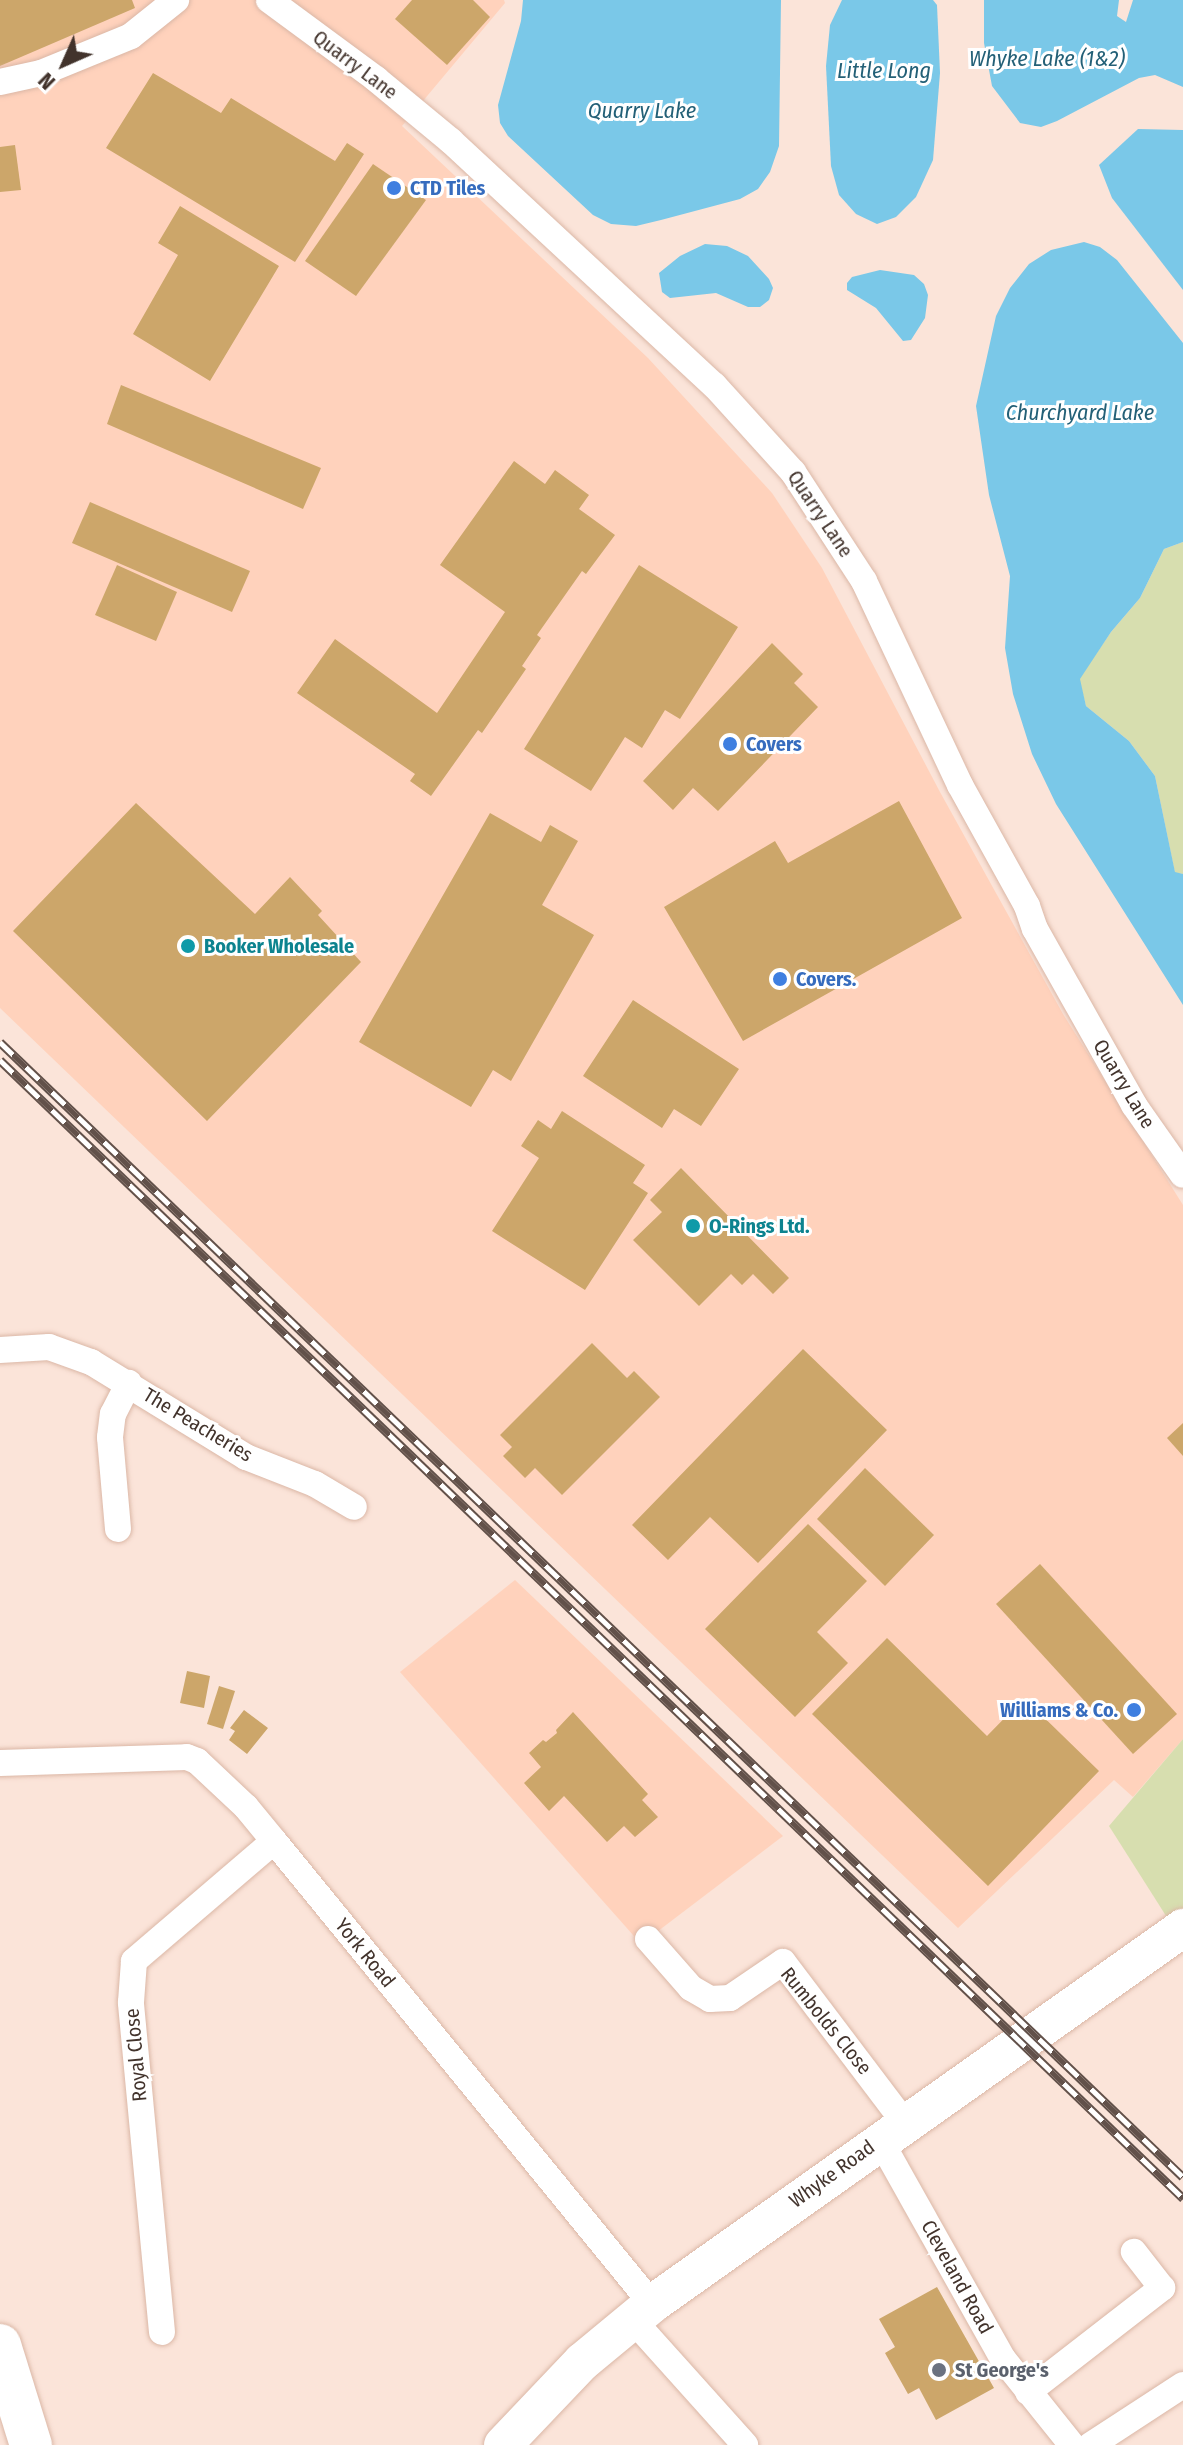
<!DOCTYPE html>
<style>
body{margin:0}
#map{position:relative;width:1183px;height:2445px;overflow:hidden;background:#fbe4d9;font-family:"Fira Sans Condensed",sans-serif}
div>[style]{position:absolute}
.built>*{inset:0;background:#ffd2bc}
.green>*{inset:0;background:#d7deaf}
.water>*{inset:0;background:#7ac8e8}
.building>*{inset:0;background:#cca66a}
.roads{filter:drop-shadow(0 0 2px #dbb7a6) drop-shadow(0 0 2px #dbb7a6)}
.street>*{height:26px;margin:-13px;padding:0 13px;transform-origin:13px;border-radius:13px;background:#fff}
.secondary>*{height:38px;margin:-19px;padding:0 19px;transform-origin:19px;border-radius:19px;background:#fff}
.primary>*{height:42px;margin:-21px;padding:0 21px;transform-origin:21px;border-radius:21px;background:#fff}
.rail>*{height:9px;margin-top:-4.5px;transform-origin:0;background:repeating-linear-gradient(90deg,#fff 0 18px,#62514a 0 36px);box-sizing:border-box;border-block:2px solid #62514a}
.dots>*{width:22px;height:22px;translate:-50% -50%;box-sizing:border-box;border:4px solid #fff;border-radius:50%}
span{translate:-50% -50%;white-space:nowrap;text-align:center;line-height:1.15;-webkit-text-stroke:6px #fff;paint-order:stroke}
.street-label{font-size:20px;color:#42332c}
.shop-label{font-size:20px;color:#366cbe;font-weight:700}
.left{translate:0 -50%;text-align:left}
.right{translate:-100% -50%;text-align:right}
.culture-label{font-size:20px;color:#0d838f;font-weight:700}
.worship-label{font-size:20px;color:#5b616d;font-weight:700}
.water-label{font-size:22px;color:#236077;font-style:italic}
.north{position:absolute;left:24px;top:24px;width:80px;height:80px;-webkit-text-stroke:6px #fff;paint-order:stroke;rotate:225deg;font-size:22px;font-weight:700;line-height:32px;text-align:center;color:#42332c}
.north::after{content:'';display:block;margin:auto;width:28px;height:36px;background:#42332c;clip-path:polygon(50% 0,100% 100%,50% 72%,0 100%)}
</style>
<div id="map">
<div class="built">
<i style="clip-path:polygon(0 0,504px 0,505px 3px,402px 126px,648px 358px,772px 493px,822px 568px,940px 792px,1063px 1014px,1183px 1205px,1183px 1739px,1133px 1797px,1114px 1780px,958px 1928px,0 1008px)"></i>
<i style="clip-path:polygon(515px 1580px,783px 1836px,641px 1944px,400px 1672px)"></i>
</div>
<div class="green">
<i style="clip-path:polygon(1183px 542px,1183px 874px,1175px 873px,1155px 776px,1129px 741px,1086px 706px,1079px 679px,1111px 632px,1140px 598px,1164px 549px)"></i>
<i style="clip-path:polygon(1183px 1739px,1183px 1908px,1168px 1919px,1109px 1826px)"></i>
</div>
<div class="water">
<i style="clip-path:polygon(523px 0,781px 0,779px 146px,770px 172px,758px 189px,740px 199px,661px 220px,636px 226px,611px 224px,593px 215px,508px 136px,500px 123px,498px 105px,521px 21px)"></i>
<i style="clip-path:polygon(842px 0,933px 0,937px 5px,940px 73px,933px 160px,916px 197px,896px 217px,877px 224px,856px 214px,839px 195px,831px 166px,826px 66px,830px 25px)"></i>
<i style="clip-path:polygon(984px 0,1119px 0,1117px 16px,1126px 22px,1133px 0,1183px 0,1183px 87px,1155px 75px,1139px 78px,1057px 121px,1041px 127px,1020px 123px,992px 86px,984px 43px)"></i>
<i style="clip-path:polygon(1138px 129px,1183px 130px,1183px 290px,1112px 198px,1099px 165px)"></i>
<i style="clip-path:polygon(1084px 242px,1100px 247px,1117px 260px,1183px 343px,1183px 542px,1164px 549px,1140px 598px,1111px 632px,1080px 679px,1086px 706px,1129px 741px,1155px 776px,1175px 872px,1183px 874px,1183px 1005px,1056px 804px,1032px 754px,1013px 694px,1005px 648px,1010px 576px,989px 495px,976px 406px,996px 316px,1010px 288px,1029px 264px,1051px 250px)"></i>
<i style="clip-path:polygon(705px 244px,727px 246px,748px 256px,769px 279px,773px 288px,769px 300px,760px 307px,748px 307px,716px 293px,670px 298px,662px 292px,659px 273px,680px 256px)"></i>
<i style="clip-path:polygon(880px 270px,914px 275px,924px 284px,928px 295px,925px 318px,911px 340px,903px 341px,876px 308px,847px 290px,847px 283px,852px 277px)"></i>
</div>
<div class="building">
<i style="clip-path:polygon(0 0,132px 0,135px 8px,0 66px)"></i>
<i style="clip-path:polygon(412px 0,473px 0,490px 17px,447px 65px,395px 19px)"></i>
<i style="clip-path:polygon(153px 73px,221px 113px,231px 98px,335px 161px,347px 143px,364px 154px,295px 262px,106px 148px)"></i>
<i style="clip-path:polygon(15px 145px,21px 190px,0 192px,0 147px)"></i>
<i style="clip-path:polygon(373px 164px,426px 200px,356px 296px,305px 261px)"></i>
<i style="clip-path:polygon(180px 206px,279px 266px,210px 381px,133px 334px,178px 255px,158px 243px)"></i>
<i style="clip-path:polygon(121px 385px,321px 468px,303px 509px,107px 424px)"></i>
<i style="clip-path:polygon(514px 461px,545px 484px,555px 470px,589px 495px,579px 509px,615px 535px,586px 574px,582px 571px,537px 635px,541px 638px,522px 666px,526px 669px,482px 733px,478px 730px,431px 796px,410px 781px,415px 774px,297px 693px,335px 639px,437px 713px,505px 612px,440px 565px)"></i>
<i style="clip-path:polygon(90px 502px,250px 571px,232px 612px,72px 543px)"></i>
<i style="clip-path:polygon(117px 565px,177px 592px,156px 641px,95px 615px)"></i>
<i style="clip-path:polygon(639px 565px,738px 627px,680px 719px,665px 710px,642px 748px,625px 737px,591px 791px,524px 749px)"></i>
<i style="clip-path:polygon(772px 643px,803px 674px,794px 683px,818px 707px,718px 811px,693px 788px,673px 810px,643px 781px)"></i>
<i style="clip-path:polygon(899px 801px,962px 918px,743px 1041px,664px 907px,775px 841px,788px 863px)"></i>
<i style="clip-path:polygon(136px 803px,255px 914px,290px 877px,322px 911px,318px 915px,361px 962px,207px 1121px,13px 931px)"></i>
<i style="clip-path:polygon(490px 813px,541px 842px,550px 825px,578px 841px,542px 905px,594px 935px,511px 1081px,493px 1070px,471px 1107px,359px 1042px)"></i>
<i style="clip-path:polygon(633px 1000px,739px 1069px,701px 1126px,674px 1109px,662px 1128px,583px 1076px)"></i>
<i style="clip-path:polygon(562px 1111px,645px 1165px,633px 1183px,648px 1193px,585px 1290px,492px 1231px,539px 1158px,521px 1146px,538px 1120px,551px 1129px)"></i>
<i style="clip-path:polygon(681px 1168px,789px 1278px,773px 1294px,753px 1274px,742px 1285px,731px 1274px,699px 1306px,633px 1240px,662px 1212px,650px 1200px)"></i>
<i style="clip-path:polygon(592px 1343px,627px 1378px,634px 1371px,660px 1397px,562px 1495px,535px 1468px,525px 1478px,503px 1456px,512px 1447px,500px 1435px)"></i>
<i style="clip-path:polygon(803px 1349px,887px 1430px,758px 1563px,710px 1517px,668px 1560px,632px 1525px)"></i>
<i style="clip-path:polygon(1183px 1423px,1183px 1456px,1167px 1438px)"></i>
<i style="clip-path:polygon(865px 1468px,934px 1535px,885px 1586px,817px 1519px)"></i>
<i style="clip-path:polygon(808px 1524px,867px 1581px,817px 1632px,848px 1663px,795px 1717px,705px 1629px)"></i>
<i style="clip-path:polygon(1040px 1564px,1177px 1714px,1133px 1754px,996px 1604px)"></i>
<i style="clip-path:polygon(887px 1638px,987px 1736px,1024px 1698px,1099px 1771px,988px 1886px,812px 1714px)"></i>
<i style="clip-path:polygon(187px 1671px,210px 1676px,204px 1708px,180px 1703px)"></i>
<i style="clip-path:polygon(219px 1686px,235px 1691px,223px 1729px,207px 1724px)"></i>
<i style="clip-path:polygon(244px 1710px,268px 1728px,247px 1754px,229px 1740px,235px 1731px,230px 1728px)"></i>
<i style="clip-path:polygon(573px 1712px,648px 1794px,642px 1800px,658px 1817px,635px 1837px,624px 1826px,607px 1842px,564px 1796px,549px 1811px,524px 1783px,541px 1767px,529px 1753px,543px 1740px,546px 1742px,557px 1733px,556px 1730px)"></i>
<i style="clip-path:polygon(937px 2287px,994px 2388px,936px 2420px,919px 2388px,908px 2394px,885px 2353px,895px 2347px,879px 2319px)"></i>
</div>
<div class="roads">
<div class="street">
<i style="left:269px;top:0;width:133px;rotate:36.4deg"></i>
<i style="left:376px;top:79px;width:97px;rotate:39.6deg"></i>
<i style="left:451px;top:141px;width:359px;rotate:42.9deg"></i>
<i style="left:714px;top:385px;width:118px;rotate:47.8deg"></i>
<i style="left:793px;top:472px;width:130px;rotate:56.9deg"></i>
<i style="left:864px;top:581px;width:225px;rotate:64.8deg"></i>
<i style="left:960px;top:785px;width:138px;rotate:61deg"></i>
<i style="left:1027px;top:906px;width:24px;rotate:71deg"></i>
<i style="left:1035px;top:929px;width:202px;rotate:60.6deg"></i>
<i style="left:1134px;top:1105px;width:85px;rotate:55deg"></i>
<i style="left:0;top:82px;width:42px;rotate:-12.4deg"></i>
<i style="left:41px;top:73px;width:97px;rotate:-22.3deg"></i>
<i style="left:131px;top:36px;width:58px;rotate:-38.7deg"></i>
<i style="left:0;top:1350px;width:49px;rotate:-3.5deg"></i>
<i style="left:49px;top:1347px;width:45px;rotate:19.7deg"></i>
<i style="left:91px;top:1362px;width:182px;rotate:31.5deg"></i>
<i style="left:246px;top:1457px;width:74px;rotate:21.4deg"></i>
<i style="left:315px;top:1484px;width:45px;rotate:30.5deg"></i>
<i style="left:118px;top:1529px;width:92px;rotate:-95deg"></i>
<i style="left:110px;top:1437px;width:23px;rotate:-83deg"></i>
<i style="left:113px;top:1414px;width:35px;rotate:-63deg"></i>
<i style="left:0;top:1763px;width:187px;rotate:-1.8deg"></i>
<i style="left:187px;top:1757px;width:11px;rotate:22deg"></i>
<i style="left:197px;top:1761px;width:67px;rotate:43.2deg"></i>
<i style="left:246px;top:1807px;width:44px;rotate:50.5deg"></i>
<i style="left:274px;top:1841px;width:598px;rotate:50.77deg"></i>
<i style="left:648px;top:1939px;width:65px;rotate:48.7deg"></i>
<i style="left:691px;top:1988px;width:22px;rotate:30deg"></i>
<i style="left:710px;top:1999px;width:20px;rotate:-3deg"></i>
<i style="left:730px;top:1998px;width:64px;rotate:-34.2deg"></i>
<i style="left:783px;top:1962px;width:201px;rotate:52.9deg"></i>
<i style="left:880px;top:2140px;width:251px;rotate:60.7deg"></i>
<i style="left:1003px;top:2359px;width:110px;rotate:51.3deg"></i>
<i style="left:633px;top:2320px;width:168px;rotate:48.1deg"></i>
<i style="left:162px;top:2332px;width:331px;rotate:-95.4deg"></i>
<i style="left:131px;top:2002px;width:41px;rotate:-85.8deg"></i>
<i style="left:134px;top:1961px;width:184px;rotate:-40.6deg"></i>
<i style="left:1028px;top:2392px;width:170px;rotate:-37.8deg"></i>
<i style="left:1162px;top:2288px;width:46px;rotate:-127.9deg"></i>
<i style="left:1091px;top:2445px;width:110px;rotate:-33.1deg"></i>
</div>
<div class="secondary">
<i style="left:503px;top:2445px;width:115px;rotate:-46.4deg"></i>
<i style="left:582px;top:2362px;width:91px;rotate:-39.6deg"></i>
<i style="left:652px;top:2304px;width:651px;rotate:-35.3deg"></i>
</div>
<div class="primary">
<i style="left:0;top:2345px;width:105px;rotate:72.8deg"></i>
</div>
</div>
<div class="rail">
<i style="left:0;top:1042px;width:1639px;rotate:43.81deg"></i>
<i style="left:0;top:1060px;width:1642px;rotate:43.89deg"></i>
</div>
<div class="dots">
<i style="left:394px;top:188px;background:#3f7fe0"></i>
<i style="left:730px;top:744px;background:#3f7fe0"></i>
<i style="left:188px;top:946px;background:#0f9aa8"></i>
<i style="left:780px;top:979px;background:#3f7fe0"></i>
<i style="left:693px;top:1226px;background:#0f9aa8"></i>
<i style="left:1134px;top:1710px;background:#3f7fe0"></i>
<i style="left:939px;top:2370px;background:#6b7280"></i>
</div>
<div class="street-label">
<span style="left:355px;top:65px;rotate:37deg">Quarry Lane</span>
<span style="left:820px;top:514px;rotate:56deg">Quarry Lane</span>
<span style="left:1124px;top:1084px;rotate:59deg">Quarry Lane</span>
<span style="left:198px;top:1425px;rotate:31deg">The Peacheries</span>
<span style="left:365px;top:1953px;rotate:51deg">York Road</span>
<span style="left:826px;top:2021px;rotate:51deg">Rumbolds Close</span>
<span style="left:136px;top:2055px;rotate:-95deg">Royal Close</span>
<span style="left:832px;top:2174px;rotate:-36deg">Whyke Road</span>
<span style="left:957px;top:2277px;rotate:61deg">Cleveland Road</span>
</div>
<div class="shop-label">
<span class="left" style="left:410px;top:188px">CTD Tiles</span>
<span class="left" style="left:746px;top:744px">Covers</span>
<span class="left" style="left:796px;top:979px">Covers.</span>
<span class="right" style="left:1118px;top:1710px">Williams &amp; Co.</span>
</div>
<div class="culture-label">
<span class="left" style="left:204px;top:946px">Booker Wholesale</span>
<span class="left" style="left:709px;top:1226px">O-Rings Ltd.</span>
</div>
<div class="worship-label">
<span class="left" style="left:955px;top:2370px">St George's</span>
</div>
<div class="water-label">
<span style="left:1047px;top:59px">Whyke Lake (1&amp;2)</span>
<span style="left:884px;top:71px">Little Long</span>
<span style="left:642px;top:111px">Quarry Lake</span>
<span style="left:1080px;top:413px">Churchyard Lake</span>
</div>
<div class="north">N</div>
</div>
